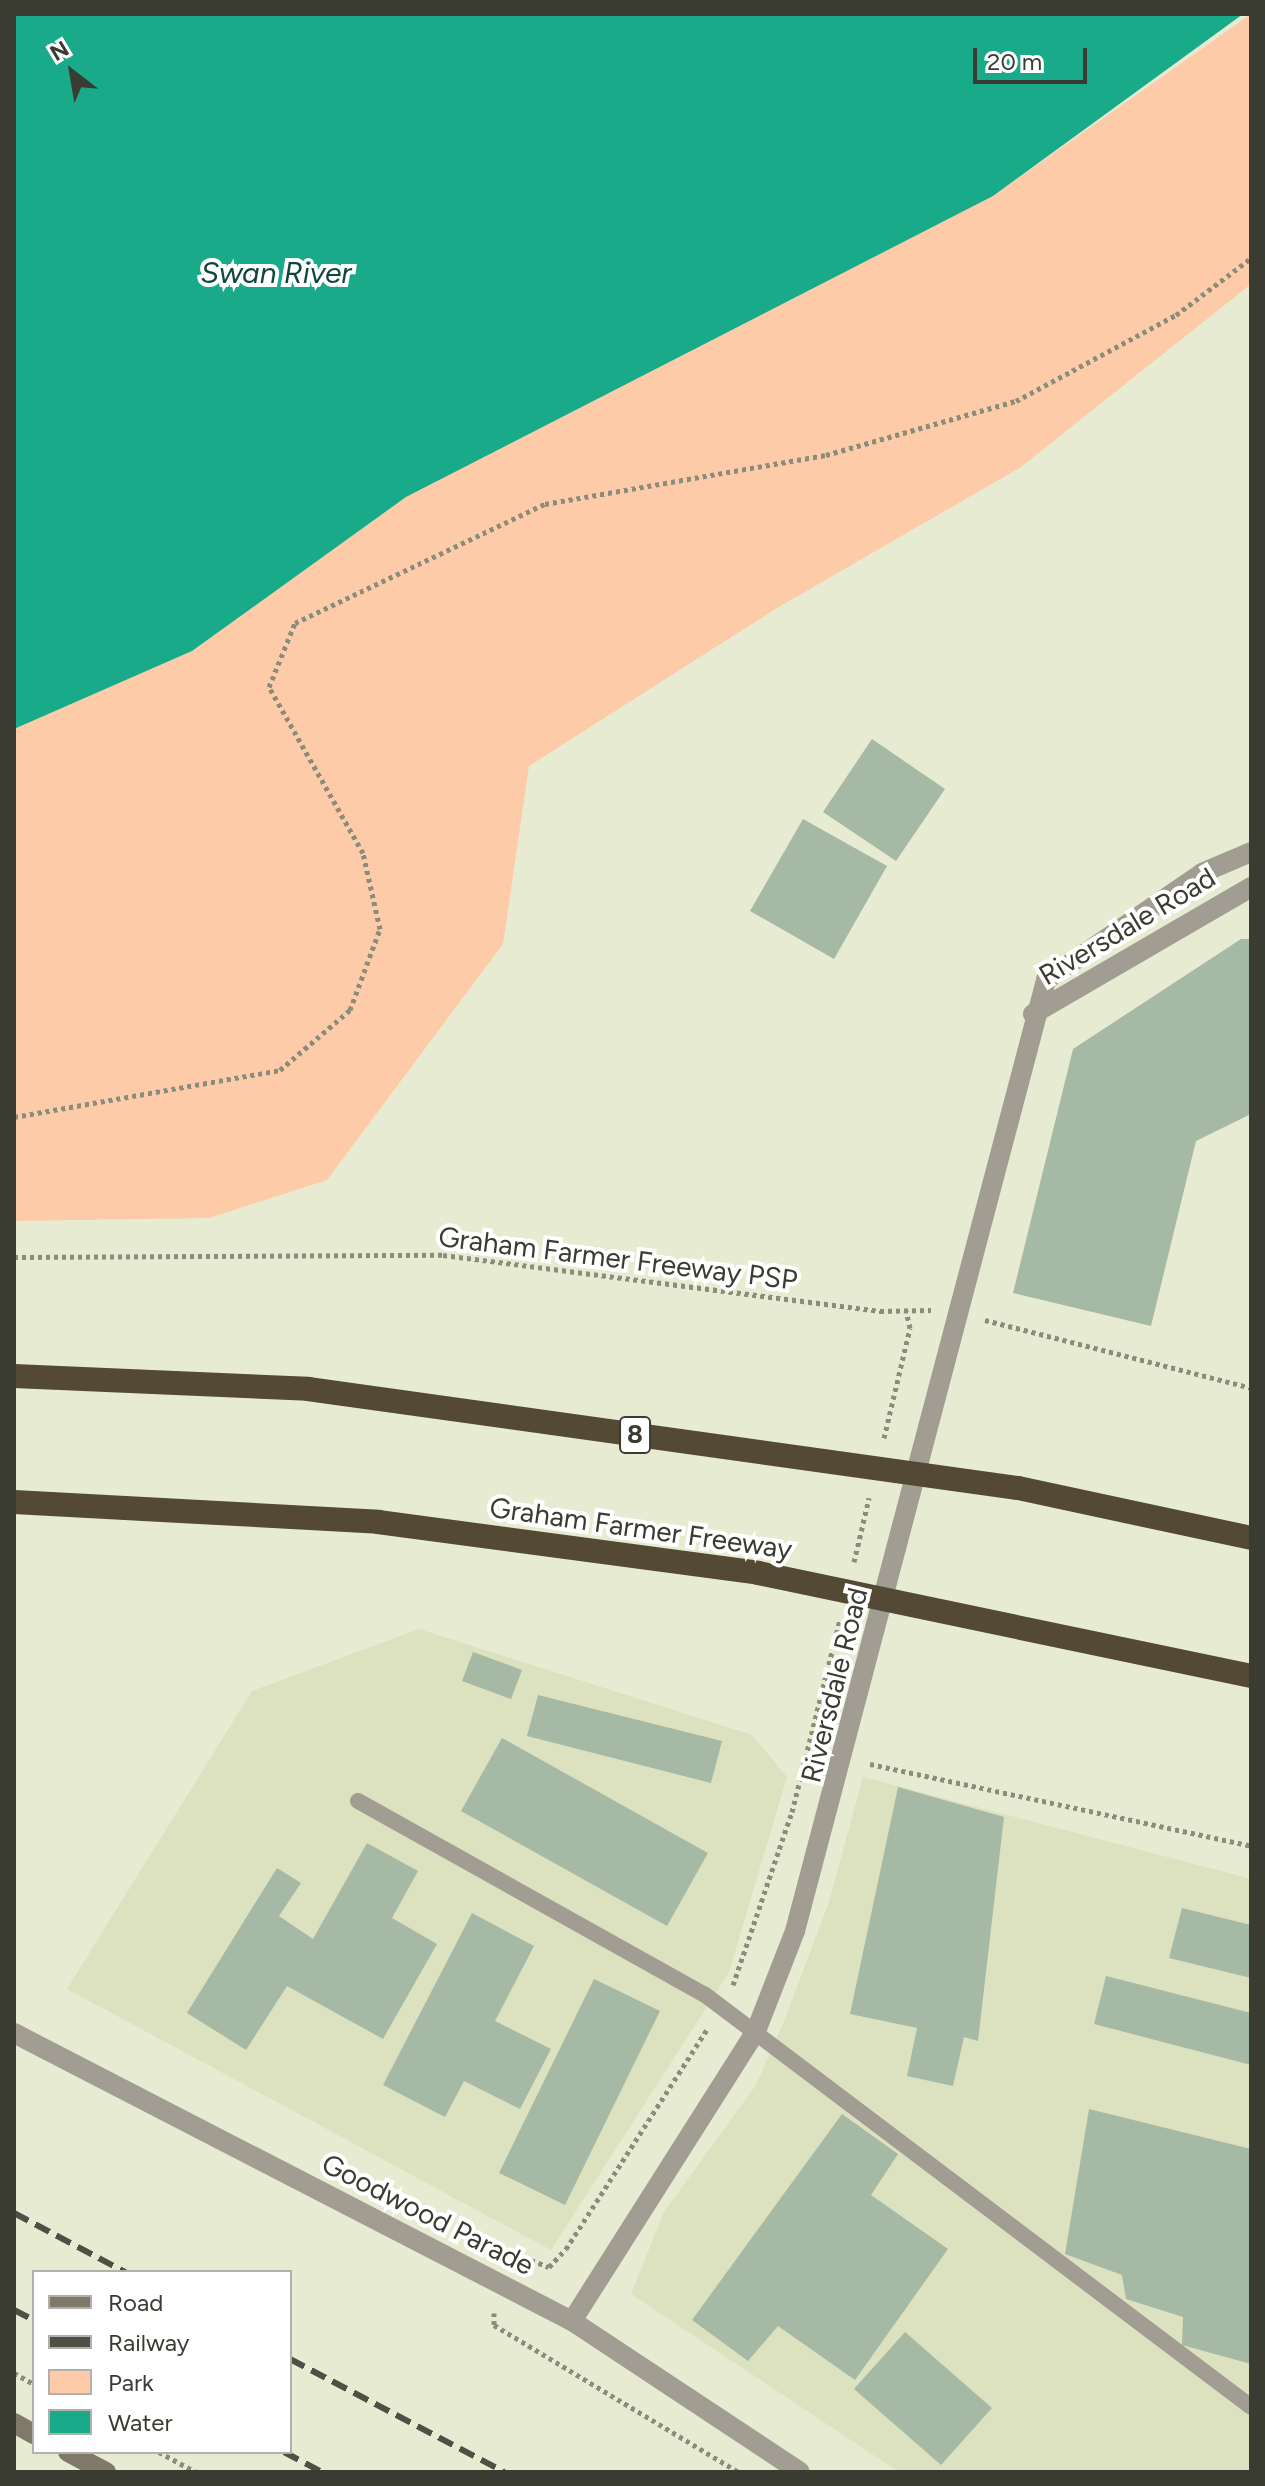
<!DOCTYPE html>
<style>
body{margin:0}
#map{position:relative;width:1265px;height:2486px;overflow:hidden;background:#e7ebd2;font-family:Figtree,sans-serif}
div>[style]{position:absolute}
.built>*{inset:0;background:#dce1c0}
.green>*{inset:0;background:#fecba8}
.water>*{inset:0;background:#19aa8a}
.building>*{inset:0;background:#a6b9a5}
.path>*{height:5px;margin-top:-2.5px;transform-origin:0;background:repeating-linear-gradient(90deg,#8a8d7c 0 4px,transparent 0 8px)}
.lane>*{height:16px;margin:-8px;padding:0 8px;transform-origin:8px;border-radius:8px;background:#a29d93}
.street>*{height:20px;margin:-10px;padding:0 10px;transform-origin:10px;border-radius:10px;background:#a29d93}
.secondary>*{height:20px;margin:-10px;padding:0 10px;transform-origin:10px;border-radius:10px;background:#80796a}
.highway>*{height:24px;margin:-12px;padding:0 12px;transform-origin:12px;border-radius:12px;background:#534935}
.rail>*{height:6px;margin-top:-3px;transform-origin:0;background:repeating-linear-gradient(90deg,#4e5045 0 16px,transparent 0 24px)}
span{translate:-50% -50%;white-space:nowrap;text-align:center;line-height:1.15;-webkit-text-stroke:8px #fff;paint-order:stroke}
.shield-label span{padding:2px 6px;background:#fff;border:2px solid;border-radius:6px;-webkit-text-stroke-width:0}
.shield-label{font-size:26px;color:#3a3c32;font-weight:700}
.street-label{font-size:28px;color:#3a3c32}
.water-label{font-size:30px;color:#11473a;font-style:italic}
.frame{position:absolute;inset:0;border:16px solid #3a3c32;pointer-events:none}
.legend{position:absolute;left:32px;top:2270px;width:260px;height:184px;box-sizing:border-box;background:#fff;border:2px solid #b0b1ad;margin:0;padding:10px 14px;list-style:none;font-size:24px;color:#3a3c32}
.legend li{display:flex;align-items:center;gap:16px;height:40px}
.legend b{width:40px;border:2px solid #b0b1ad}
.north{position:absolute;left:32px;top:32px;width:80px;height:80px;-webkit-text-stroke:6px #fff;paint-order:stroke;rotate:329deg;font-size:22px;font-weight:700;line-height:32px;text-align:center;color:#3a3c32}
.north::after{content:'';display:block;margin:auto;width:28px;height:36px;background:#3a3c32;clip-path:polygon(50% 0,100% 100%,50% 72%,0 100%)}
.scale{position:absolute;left:973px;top:48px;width:114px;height:36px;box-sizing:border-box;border:4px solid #3a3c32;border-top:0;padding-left:10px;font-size:24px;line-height:28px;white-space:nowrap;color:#3a3c32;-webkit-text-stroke:6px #fff;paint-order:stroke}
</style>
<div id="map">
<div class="built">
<i style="clip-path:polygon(419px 1629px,752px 1735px,787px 1777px,729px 1972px,551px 2250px,67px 1989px,252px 1691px)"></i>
<i style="clip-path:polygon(863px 1777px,1251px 1879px,1251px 2472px,899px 2472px,631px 2294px,664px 2212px,756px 2085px,783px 2024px,829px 1902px)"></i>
</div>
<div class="green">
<i style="clip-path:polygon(1251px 14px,1251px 284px,1021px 467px,777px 608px,529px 766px,503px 944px,327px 1180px,209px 1218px,14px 1221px,14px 729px,192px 651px,406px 497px,993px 196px)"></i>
</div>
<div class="water">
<i style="clip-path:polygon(14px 14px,1243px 14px,993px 196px,406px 497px,192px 651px,14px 729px)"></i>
</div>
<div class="building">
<i style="clip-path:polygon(872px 739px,945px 789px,896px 861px,823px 812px)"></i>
<i style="clip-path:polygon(803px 819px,887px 866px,834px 959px,750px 911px)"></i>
<i style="clip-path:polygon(1241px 939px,1251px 939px,1251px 1114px,1196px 1141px,1151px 1326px,1013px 1293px,1073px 1049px)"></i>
<i style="clip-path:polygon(473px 1652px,522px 1670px,511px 1699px,462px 1681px)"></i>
<i style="clip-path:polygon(538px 1695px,722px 1741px,711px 1783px,527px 1736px)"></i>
<i style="clip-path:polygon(502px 1738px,708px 1853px,667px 1926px,461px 1811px)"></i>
<i style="clip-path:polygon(898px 1787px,1004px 1817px,978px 2041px,964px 2037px,953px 2086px,907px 2076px,917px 2028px,850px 2014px)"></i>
<i style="clip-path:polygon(367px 1843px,418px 1871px,392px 1918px,437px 1944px,383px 2039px,287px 1986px,246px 2050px,187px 2013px,277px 1868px,301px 1883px,279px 1916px,313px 1939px)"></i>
<i style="clip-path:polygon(1182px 1908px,1251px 1925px,1251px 1978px,1169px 1958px)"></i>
<i style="clip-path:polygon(472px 1913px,534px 1946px,495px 2021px,551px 2049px,520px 2109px,464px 2081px,445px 2117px,383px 2085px)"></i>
<i style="clip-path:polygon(1106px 1976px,1251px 2013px,1251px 2065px,1094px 2024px)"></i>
<i style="clip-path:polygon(594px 1979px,660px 2011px,565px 2205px,499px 2173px)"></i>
<i style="clip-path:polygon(1089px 2109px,1251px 2149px,1251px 2364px,1182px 2345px,1183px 2317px,1126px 2299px,1122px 2275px,1065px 2254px)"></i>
<i style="clip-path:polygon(842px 2114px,898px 2154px,871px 2195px,948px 2249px,855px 2380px,778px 2326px,748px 2361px,692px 2320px)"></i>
<i style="clip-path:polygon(905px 2332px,992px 2408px,941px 2465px,854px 2389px)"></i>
</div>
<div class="path">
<i style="left:14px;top:1117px;width:270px;rotate:-10deg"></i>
<i style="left:280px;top:1070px;width:92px;rotate:-40.6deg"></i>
<i style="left:350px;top:1010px;width:86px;rotate:-69.7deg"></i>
<i style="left:380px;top:929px;width:78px;rotate:-102.6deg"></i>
<i style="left:363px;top:853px;width:191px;rotate:-119.5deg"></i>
<i style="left:269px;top:687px;width:69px;rotate:-67.9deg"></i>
<i style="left:295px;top:623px;width:277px;rotate:-25.5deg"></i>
<i style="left:545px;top:504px;width:285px;rotate:-9.9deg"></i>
<i style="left:826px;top:455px;width:198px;rotate:-15.9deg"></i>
<i style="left:1016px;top:401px;width:182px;rotate:-28.3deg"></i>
<i style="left:1176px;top:315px;width:94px;rotate:-37.2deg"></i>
<i style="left:14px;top:1257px;width:429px;rotate:-0.3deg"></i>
<i style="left:443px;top:1255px;width:441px;rotate:7.3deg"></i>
<i style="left:880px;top:1311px;width:51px;rotate:-1.1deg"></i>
<i style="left:985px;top:1320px;width:275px;rotate:14.3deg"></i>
<i style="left:884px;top:1438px;width:113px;rotate:-76.7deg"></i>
<i style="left:910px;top:1328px;width:18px;rotate:-103deg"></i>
<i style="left:854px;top:1562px;width:66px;rotate:-76.8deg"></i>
<i style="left:870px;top:1764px;width:390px;rotate:12.1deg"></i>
<i style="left:733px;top:1985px;width:183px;rotate:-71.2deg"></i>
<i style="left:792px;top:1812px;width:199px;rotate:-76deg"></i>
<i style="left:526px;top:2265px;width:7px;rotate:-45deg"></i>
<i style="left:531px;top:2260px;width:19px;rotate:21deg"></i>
<i style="left:549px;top:2267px;width:25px;rotate:-47deg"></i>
<i style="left:566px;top:2249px;width:263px;rotate:-57.3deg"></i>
<i style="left:494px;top:2313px;width:12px;rotate:90deg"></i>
<i style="left:494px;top:2325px;width:286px;rotate:31deg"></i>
<i style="left:14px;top:2373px;width:23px;rotate:29deg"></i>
<i style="left:159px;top:2452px;width:42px;rotate:28.4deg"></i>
</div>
<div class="lane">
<i style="left:358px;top:1801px;width:396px;rotate:29.2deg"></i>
<i style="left:704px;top:1994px;width:685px;rotate:37.05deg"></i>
</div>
<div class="street">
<i style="left:1033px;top:1014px;width:252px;rotate:-30.2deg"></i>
<i style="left:14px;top:2033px;width:628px;rotate:27.3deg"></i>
<i style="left:572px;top:2321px;width:273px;rotate:33.5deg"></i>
<i style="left:572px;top:2321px;width:343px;rotate:-57.6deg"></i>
<i style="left:756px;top:2031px;width:107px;rotate:-68.7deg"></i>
<i style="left:795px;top:1931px;width:984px;rotate:-75.21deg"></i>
<i style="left:1046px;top:980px;width:189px;rotate:-34.4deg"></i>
<i style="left:1202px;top:873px;width:53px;rotate:-23.2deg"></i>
</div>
<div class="secondary">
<i style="left:14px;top:2423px;width:23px;rotate:29deg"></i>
<i style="left:68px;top:2452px;width:43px;rotate:27.8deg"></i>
</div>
<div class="highway">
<i style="left:14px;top:1376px;width:294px;rotate:2.5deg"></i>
<i style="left:308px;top:1389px;width:717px;rotate:7.94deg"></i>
<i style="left:1018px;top:1488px;width:238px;rotate:12.1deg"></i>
<i style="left:14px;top:1502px;width:365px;rotate:3.1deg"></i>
<i style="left:378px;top:1522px;width:383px;rotate:7.6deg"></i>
<i style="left:758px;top:1573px;width:504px;rotate:11.8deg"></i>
</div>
<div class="rail">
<i style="left:14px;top:2213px;width:126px;rotate:28deg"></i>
<i style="left:14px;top:2310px;width:22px;rotate:27deg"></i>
<i style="left:290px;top:2359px;width:242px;rotate:27.8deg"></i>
<i style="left:284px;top:2452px;width:43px;rotate:27.8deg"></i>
</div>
<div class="shield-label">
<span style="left:635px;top:1435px">8</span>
</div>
<div class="street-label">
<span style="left:1127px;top:926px;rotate:-31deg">Riversdale Road</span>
<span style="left:618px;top:1258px;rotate:7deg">Graham Farmer Freeway PSP</span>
<span style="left:641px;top:1528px;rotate:8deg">Graham Farmer Freeway</span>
<span style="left:834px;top:1685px;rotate:-76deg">Riversdale Road</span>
<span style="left:428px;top:2214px;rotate:27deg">Goodwood Parade</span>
</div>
<div class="water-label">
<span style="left:276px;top:273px">Swan River</span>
</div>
<div class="frame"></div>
<ul class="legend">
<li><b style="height:10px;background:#80796a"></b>Road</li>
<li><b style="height:10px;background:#4e5045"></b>Railway</li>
<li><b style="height:22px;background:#fecba8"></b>Park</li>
<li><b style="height:22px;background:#19aa8a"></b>Water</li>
</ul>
<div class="north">N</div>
<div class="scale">20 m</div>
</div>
